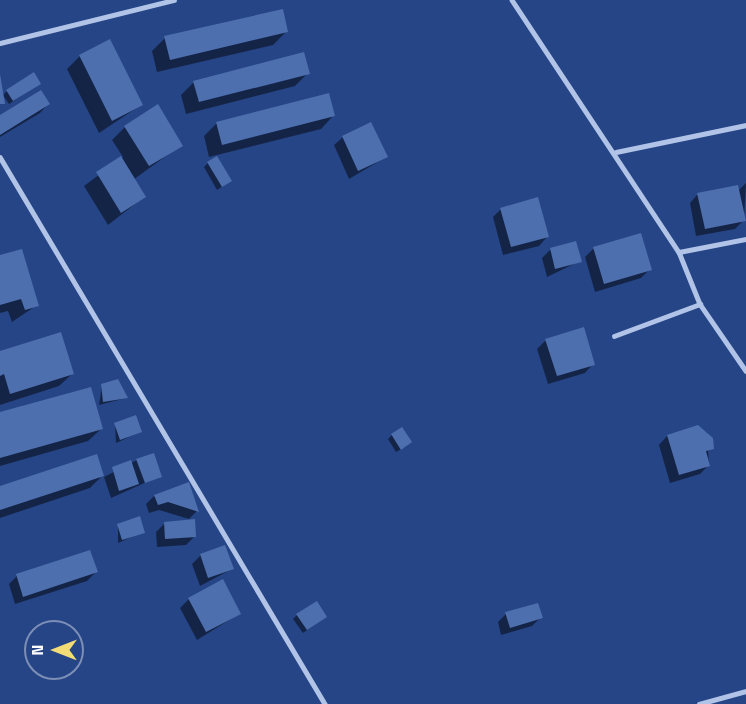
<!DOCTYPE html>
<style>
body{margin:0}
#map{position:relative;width:746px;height:704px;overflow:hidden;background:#264586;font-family:"Space Grotesk",sans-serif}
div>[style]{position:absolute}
.shadow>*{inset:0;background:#0007}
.building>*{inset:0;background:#4e6fae}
.service>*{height:4.5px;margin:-2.25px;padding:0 2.25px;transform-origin:2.25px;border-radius:2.25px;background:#b1c4e8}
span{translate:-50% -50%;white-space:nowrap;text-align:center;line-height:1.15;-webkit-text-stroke:4.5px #264586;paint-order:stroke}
.north{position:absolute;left:24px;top:620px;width:60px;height:60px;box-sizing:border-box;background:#264586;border:2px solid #7d8fb6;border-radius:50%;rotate:270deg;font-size:16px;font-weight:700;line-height:24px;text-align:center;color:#fff}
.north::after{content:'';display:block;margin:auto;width:21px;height:27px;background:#f1dc76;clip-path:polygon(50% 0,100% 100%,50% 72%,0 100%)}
</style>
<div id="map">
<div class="shadow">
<i style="clip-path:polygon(286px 32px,273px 45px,157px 72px,152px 51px,165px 38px)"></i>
<i style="clip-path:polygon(80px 56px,141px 105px,99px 133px,67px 69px)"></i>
<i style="clip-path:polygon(308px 73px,295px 86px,186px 114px,181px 95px,194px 82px)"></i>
<i style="clip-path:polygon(35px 87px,9px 104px,3px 95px,7px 91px)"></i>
<i style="clip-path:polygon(48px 104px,40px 113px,0 137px,0 116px)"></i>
<i style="clip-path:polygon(333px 116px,321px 129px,209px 157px,204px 136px,217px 123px)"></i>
<i style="clip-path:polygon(125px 127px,181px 145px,133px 180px,144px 197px,108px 225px,84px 186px,123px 157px,112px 140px)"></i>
<i style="clip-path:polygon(343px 137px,386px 157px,349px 179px,334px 145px)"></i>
<i style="clip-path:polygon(208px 163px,230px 181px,217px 190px,204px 167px)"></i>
<i style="clip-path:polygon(746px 183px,744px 220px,735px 229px,696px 236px,690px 203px,698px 194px,738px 191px)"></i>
<i style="clip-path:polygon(501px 209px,547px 237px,539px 246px,503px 255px,493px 217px)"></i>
<i style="clip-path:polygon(593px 249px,650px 269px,641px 278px,595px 292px,585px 257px)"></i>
<i style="clip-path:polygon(550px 250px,580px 261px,547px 277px,542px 258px)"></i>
<i style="clip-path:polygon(0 257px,37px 305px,12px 322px,8px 311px,0 313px)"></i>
<i style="clip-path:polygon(546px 340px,593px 364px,585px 373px,548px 384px,537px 349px)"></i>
<i style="clip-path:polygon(0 352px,72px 374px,59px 386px,0 405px)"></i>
<i style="clip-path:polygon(102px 385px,126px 398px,99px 405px)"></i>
<i style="clip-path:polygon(0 414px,101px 429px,88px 441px,0 466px)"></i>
<i style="clip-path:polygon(115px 424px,140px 432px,116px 443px)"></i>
<i style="clip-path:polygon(707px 432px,709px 465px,700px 474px,670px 483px,659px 445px,667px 436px)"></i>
<i style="clip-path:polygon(392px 435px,407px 446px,396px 452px,388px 439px)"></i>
<i style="clip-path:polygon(137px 460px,160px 476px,111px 498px,104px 477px)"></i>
<i style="clip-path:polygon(103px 475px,90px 488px,0 518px,0 487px)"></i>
<i style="clip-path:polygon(154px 496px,197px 511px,189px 519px,159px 510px,149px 513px,146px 504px)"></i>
<i style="clip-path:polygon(165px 523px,195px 536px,186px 545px,157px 547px,156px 532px)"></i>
<i style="clip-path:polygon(118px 525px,143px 532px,118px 543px)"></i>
<i style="clip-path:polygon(201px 555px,232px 569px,200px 586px,192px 564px)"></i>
<i style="clip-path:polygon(96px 572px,87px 581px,15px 604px,9px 584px,17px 576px)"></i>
<i style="clip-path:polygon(189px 599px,239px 614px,197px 640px,180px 608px)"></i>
<i style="clip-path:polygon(506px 614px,541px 617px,532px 626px,501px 635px,498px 622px)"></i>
<i style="clip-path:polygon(297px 615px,325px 617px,303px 633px,293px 619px)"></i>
</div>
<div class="building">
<i style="clip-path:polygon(283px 9px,288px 32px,170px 60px,164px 36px)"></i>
<i style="clip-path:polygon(110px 39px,143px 105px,112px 121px,79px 55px)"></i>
<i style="clip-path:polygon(304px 52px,310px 74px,199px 102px,193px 81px)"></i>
<i style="clip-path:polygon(34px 72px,41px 84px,13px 101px,6px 90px)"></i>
<i style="clip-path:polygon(0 74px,5px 104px,0 104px)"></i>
<i style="clip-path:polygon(41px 90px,50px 104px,0 135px,0 115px)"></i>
<i style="clip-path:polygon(329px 93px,335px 116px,222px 145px,216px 122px)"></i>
<i style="clip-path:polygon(158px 104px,183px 146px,149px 166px,124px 126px)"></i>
<i style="clip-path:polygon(371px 122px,388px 157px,358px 171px,342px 136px)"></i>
<i style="clip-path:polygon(121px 156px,146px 197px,121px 213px,96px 172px)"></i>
<i style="clip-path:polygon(217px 156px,232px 181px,222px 187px,207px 162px)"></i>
<i style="clip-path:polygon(738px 185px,746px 221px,705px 229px,697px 193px)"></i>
<i style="clip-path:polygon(538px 197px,549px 237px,511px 247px,500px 208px)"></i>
<i style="clip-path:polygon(641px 233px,652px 270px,604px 284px,593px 247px)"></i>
<i style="clip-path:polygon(576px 241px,582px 262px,555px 269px,550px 248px)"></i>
<i style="clip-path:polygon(22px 249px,39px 306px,25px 310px,21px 299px,0 305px,0 255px)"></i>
<i style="clip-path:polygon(584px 327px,595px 365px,557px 376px,545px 339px)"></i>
<i style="clip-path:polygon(61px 332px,74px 374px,10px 394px,4px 374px,0 376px,0 351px)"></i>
<i style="clip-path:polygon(118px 379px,128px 398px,103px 402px,101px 384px)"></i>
<i style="clip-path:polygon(91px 387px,103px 429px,0 458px,0 412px)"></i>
<i style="clip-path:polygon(136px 415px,142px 432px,120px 440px,114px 423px)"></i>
<i style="clip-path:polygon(698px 425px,713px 438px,714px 449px,706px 451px,710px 466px,679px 475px,667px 435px)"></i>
<i style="clip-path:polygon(402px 427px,412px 442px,401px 450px,391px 434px)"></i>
<i style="clip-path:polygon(154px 453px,162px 477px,145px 483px,136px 459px)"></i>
<i style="clip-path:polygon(97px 454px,104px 476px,0 510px,0 486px)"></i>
<i style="clip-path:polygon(131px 460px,139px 484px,119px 491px,112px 467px)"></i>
<i style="clip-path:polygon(189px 482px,199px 512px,168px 502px,158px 505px,154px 495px)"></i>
<i style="clip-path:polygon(140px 516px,145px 533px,122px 540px,117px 524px)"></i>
<i style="clip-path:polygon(195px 519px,196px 537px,165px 539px,164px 522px)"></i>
<i style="clip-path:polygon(225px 545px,234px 569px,208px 578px,200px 554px)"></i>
<i style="clip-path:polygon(90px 550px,98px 572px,23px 597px,16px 574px)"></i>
<i style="clip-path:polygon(223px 579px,241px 614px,206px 632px,188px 598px)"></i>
<i style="clip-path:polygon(317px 601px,327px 617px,307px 630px,296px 614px)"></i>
<i style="clip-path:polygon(538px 603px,543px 618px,510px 628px,505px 612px)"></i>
</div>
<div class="service">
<i style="left:512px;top:0;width:302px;rotate:56.5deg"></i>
<i style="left:679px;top:252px;width:56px;rotate:68deg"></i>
<i style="left:700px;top:304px;width:81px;rotate:55.5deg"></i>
<i style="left:0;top:43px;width:179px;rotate:-13.9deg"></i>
<i style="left:616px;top:152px;width:133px;rotate:-11.7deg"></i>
<i style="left:0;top:157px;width:636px;rotate:59.28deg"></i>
<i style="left:679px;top:252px;width:68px;rotate:-11deg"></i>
<i style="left:614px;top:336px;width:92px;rotate:-20.4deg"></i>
<i style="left:699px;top:704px;width:49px;rotate:-15.5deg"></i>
</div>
<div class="north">N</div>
</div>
